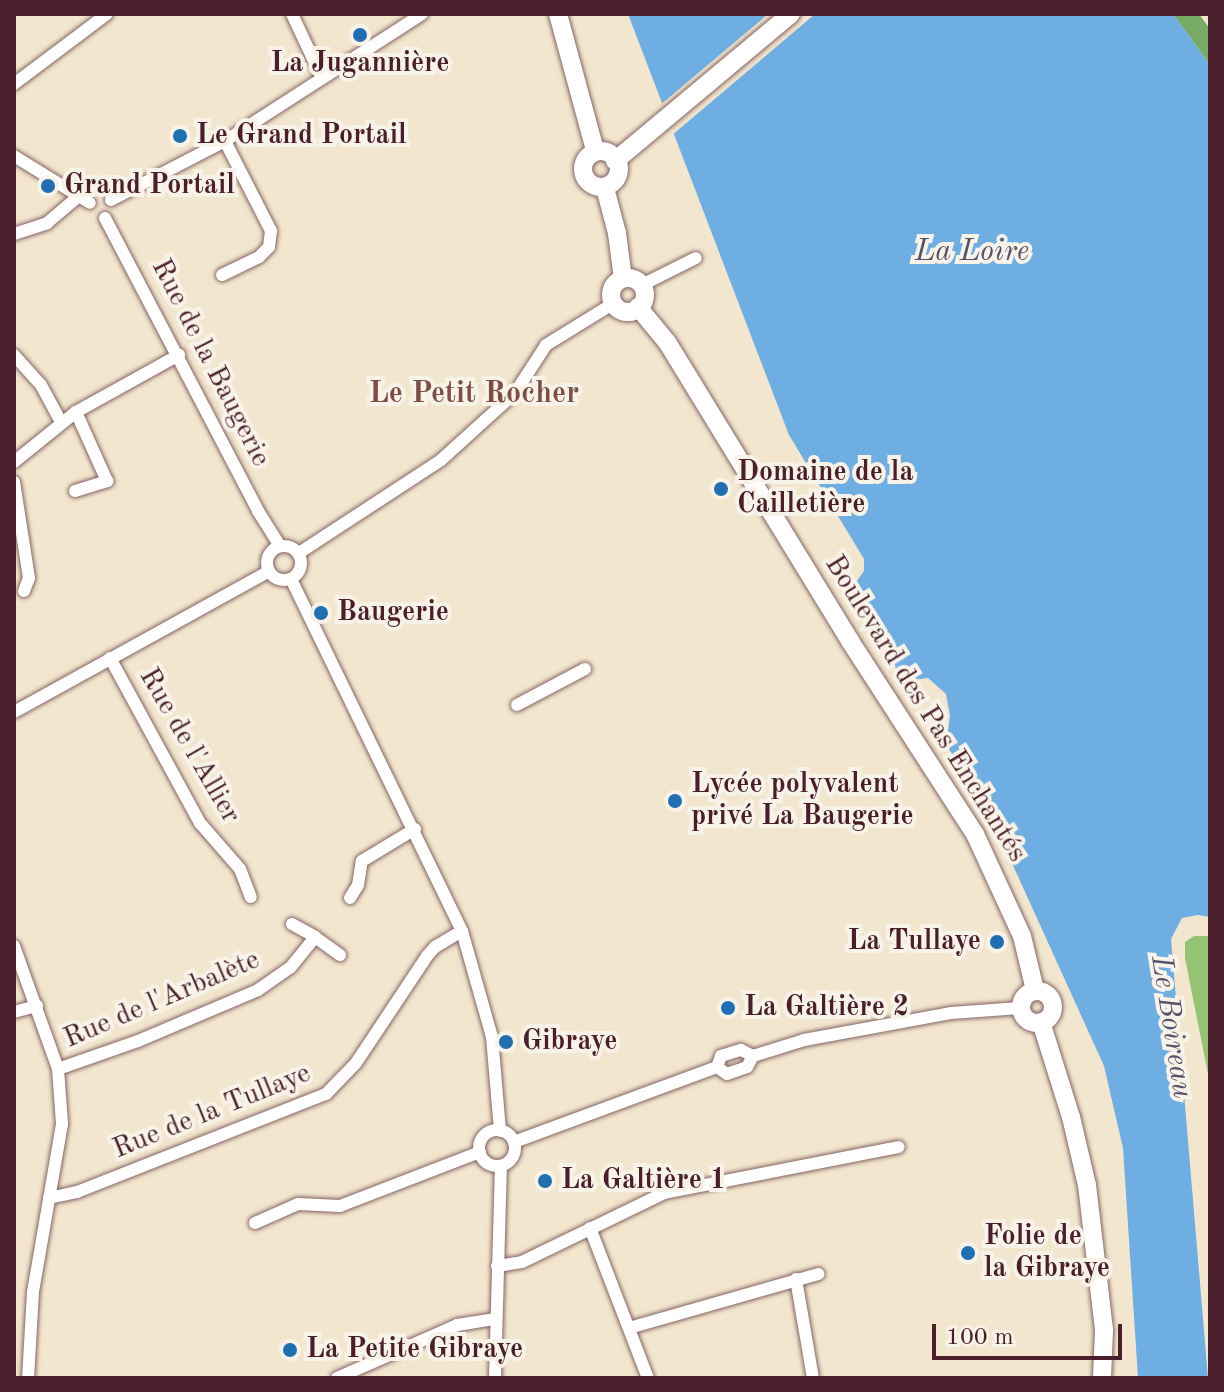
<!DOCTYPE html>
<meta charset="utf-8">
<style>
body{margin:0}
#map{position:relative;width:1224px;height:1392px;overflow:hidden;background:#f3e6ce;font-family:"Old Standard TT",serif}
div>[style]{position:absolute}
.green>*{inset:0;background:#94c473}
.forest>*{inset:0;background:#77aa65}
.water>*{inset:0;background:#6eaee2}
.pier>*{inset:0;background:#f3e6ce}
.roads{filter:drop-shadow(0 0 2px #856564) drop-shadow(0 0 2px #856564)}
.street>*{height:12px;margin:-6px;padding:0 6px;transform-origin:6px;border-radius:6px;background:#fff}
.street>.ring{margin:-6px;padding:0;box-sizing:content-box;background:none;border:12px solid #fff;border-radius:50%}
.secondary>*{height:18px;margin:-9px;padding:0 9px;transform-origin:9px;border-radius:9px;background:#fff}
.secondary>.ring{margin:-9px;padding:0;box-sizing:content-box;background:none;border:18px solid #fff;border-radius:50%}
.dots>*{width:22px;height:22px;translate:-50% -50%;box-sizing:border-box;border:4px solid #f7f3e8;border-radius:50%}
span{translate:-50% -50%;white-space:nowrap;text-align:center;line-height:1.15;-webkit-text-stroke:8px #f7f3e8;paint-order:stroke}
.poi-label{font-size:28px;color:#4a1f2b;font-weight:700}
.left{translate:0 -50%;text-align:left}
.right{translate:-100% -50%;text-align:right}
.street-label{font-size:28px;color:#4a1f2b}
.water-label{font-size:30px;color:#57516b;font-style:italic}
.neighbourhood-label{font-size:30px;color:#7d4e44;font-weight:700}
.frame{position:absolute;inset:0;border:16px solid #4a1f2b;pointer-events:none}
.scale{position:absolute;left:932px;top:1324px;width:190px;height:36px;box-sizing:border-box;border:4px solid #4a1f2b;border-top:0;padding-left:10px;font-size:24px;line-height:28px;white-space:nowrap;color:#4a1f2b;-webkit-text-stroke:6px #f7f3e8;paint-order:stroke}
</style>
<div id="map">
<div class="green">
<i style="clip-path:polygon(1194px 936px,1210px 936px,1210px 1084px,1185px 958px,1185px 942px)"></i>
</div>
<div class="forest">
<i style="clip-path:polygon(1173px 14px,1199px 14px,1210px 29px,1210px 65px)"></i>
</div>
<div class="water">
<i style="clip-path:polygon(628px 14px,1173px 14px,1210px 65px,1210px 917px,1198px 915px,1182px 918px,1171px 939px,1208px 1378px,1138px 1378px,1123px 1148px,1104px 1066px,1001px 839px,969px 778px,946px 745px,950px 716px,946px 694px,928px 678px,904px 681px,852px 599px,851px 589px,864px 571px,864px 559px,789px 435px)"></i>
</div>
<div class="pier">
<i style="clip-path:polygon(768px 14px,815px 14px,671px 136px,659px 106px)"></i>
</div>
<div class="roads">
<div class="street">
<i style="left:292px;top:14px;width:71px;rotate:64.9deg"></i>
<i style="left:14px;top:84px;width:116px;rotate:-37deg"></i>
<i style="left:14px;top:156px;width:89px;rotate:31.7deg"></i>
<i style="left:111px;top:200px;width:128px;rotate:-27.4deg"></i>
<i style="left:225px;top:141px;width:234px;rotate:-32.8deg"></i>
<i style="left:105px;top:218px;width:331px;rotate:62.4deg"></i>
<i style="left:258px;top:511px;width:41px;rotate:57.8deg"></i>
<i style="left:14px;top:234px;width:35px;rotate:-18deg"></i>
<i style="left:47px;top:223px;width:42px;rotate:-40.2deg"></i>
<i style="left:222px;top:275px;width:41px;rotate:-25.9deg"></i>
<i style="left:259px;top:257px;width:14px;rotate:-45deg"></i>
<i style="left:269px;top:247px;width:16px;rotate:-83deg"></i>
<i style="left:271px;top:231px;width:101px;rotate:-117.1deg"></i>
<i style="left:642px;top:285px;width:60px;rotate:-26.6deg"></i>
<i style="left:14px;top:355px;width:40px;rotate:48deg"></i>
<i style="left:41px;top:385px;width:42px;rotate:61.6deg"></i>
<i style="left:14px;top:462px;width:80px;rotate:-38.9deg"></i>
<i style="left:76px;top:412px;width:118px;rotate:-29deg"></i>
<i style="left:14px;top:482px;width:97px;rotate:81.1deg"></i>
<i style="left:29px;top:578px;width:14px;rotate:111deg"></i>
<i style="left:75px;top:491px;width:34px;rotate:-17deg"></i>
<i style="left:107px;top:481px;width:76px;rotate:-114.2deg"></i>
<i class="ring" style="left:267px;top:546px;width:22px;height:22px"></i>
<i style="left:299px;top:553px;width:170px;rotate:-33.2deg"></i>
<i style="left:441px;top:460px;width:100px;rotate:-42.2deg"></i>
<i style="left:515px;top:393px;width:57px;rotate:-57.1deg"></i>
<i style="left:546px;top:345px;width:80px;rotate:-31.7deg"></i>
<i style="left:291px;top:579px;width:391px;rotate:64.1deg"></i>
<i style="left:462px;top:931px;width:110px;rotate:74.2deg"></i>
<i style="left:492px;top:1037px;width:94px;rotate:85.1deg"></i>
<i style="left:110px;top:658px;width:188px;rotate:61.4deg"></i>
<i style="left:200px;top:823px;width:61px;rotate:49deg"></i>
<i style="left:240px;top:869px;width:30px;rotate:69deg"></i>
<i style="left:517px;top:705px;width:77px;rotate:-27.9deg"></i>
<i style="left:14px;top:712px;width:291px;rotate:-28.9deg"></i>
<i style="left:350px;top:898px;width:15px;rotate:-58deg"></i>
<i style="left:358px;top:885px;width:24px;rotate:-81deg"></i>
<i style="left:362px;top:861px;width:62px;rotate:-31.1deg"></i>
<i style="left:292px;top:924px;width:26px;rotate:29deg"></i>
<i style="left:14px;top:946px;width:131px;rotate:70.3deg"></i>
<i style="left:58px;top:1069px;width:55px;rotate:85.8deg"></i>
<i style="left:62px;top:1124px;width:170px;rotate:99.8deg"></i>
<i style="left:33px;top:1292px;width:86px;rotate:93.3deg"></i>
<i style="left:14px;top:1012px;width:24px;rotate:-15deg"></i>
<i style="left:717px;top:1067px;width:12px;rotate:35deg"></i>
<i style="left:727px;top:1074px;width:21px;rotate:-19deg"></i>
<i style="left:747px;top:1067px;width:13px;rotate:-61deg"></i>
<i style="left:753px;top:1056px;width:53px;rotate:-17.4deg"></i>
<i style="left:804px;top:1040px;width:149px;rotate:-10.4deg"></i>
<i style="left:951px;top:1013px;width:69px;rotate:-4.1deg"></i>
<i style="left:58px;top:1069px;width:85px;rotate:-19.3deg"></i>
<i style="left:138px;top:1041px;width:130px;rotate:-23deg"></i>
<i style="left:258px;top:990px;width:39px;rotate:-35deg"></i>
<i style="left:290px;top:968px;width:40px;rotate:-51deg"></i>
<i style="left:315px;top:937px;width:31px;rotate:36deg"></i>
<i class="ring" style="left:479px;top:1130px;width:24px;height:24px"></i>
<i style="left:514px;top:1142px;width:216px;rotate:-20.3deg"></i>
<i style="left:717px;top:1067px;width:12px;rotate:-70deg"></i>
<i style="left:721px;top:1056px;width:21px;rotate:-17deg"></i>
<i style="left:741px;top:1050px;width:13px;rotate:27deg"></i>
<i style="left:49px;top:1198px;width:29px;rotate:-12deg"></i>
<i style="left:77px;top:1192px;width:268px;rotate:-21.5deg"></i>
<i style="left:326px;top:1094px;width:43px;rotate:-45.9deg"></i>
<i style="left:356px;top:1063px;width:128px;rotate:-56.4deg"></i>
<i style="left:427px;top:956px;width:12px;rotate:-48deg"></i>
<i style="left:435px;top:947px;width:31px;rotate:-31deg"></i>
<i style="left:255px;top:1223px;width:47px;rotate:-23.8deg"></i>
<i style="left:298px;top:1204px;width:42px;rotate:2.7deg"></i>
<i style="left:340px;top:1206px;width:150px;rotate:-21.1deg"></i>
<i style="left:590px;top:1228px;width:161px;rotate:68.9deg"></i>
<i style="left:497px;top:1266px;width:25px;rotate:-9deg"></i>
<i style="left:522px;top:1262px;width:158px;rotate:-25.9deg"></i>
<i style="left:664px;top:1193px;width:239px;rotate:-11.1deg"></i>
<i style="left:796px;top:1279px;width:100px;rotate:80.3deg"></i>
<i style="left:629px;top:1328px;width:197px;rotate:-15.9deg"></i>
<i style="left:337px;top:1378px;width:131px;rotate:-23.8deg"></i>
<i style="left:457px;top:1325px;width:39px;rotate:-9deg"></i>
<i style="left:495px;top:1378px;width:212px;rotate:-88.4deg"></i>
</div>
<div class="secondary">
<i style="left:558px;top:14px;width:141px;rotate:74.8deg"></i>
<i class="ring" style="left:583px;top:151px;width:18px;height:18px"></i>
<i style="left:615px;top:161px;width:229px;rotate:-39.9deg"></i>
<i style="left:605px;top:188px;width:47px;rotate:75.1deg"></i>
<i style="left:617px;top:233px;width:46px;rotate:82.6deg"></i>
<i class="ring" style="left:611px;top:278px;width:16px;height:16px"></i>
<i style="left:638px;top:307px;width:45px;rotate:50.4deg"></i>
<i style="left:667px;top:342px;width:351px;rotate:58.5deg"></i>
<i style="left:850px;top:641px;width:230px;rotate:57.1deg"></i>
<i style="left:975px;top:834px;width:112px;rotate:65.3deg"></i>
<i style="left:1022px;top:936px;width:56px;rotate:76.5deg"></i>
<i class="ring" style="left:1021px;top:991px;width:14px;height:14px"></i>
<i style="left:1041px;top:1022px;width:100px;rotate:72.5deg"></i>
<i style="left:1071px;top:1117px;width:70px;rotate:76.8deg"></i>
<i style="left:1087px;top:1185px;width:146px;rotate:83.3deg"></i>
<i style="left:1104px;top:1330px;width:48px;rotate:92.4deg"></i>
</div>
</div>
<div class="dots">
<i style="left:360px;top:35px;background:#1f6fb2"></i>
<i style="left:180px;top:136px;background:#1f6fb2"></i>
<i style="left:48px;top:186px;background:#1f6fb2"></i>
<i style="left:721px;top:489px;background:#1f6fb2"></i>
<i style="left:321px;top:613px;background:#1f6fb2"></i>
<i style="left:675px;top:801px;background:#1f6fb2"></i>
<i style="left:997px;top:942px;background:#1f6fb2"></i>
<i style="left:728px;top:1008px;background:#1f6fb2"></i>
<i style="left:506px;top:1042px;background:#1f6fb2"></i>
<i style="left:545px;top:1181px;background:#1f6fb2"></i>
<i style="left:968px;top:1253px;background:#1f6fb2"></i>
<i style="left:290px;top:1350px;background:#1f6fb2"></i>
</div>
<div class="poi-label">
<span style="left:360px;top:64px">La Jugannière</span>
<span class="left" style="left:196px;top:136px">Le Grand Portail</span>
<span class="left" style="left:64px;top:186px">Grand Portail</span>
<span class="left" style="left:737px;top:489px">Domaine de la<br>Cailletière</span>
<span class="left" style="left:337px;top:613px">Baugerie</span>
<span class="left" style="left:691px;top:801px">Lycée polyvalent<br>privé La Baugerie</span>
<span class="right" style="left:981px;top:942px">La Tullaye</span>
<span class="left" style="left:744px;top:1008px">La Galtière 2</span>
<span class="left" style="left:522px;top:1042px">Gibraye</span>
<span class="left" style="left:561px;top:1181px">La Galtière 1</span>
<span class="left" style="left:984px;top:1253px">Folie de<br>la Gibraye</span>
<span class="left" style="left:306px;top:1350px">La Petite Gibraye</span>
</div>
<div class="street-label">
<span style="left:210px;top:363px;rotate:63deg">Rue de la Baugerie</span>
<span style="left:925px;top:709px;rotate:58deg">Boulevard des Pas Enchantés</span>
<span style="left:189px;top:746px;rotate:60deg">Rue de l'Allier</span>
<span style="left:162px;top:1000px;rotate:-23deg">Rue de l'Arbalète</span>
<span style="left:212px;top:1112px;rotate:-22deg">Rue de la Tullaye</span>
</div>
<div class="water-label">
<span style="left:972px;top:252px">La Loire</span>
<span style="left:1171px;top:1027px;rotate:81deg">Le Boireau</span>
</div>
<div class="neighbourhood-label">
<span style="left:474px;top:394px">Le Petit Rocher</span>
</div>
<div class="frame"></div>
<div class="scale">100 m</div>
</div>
